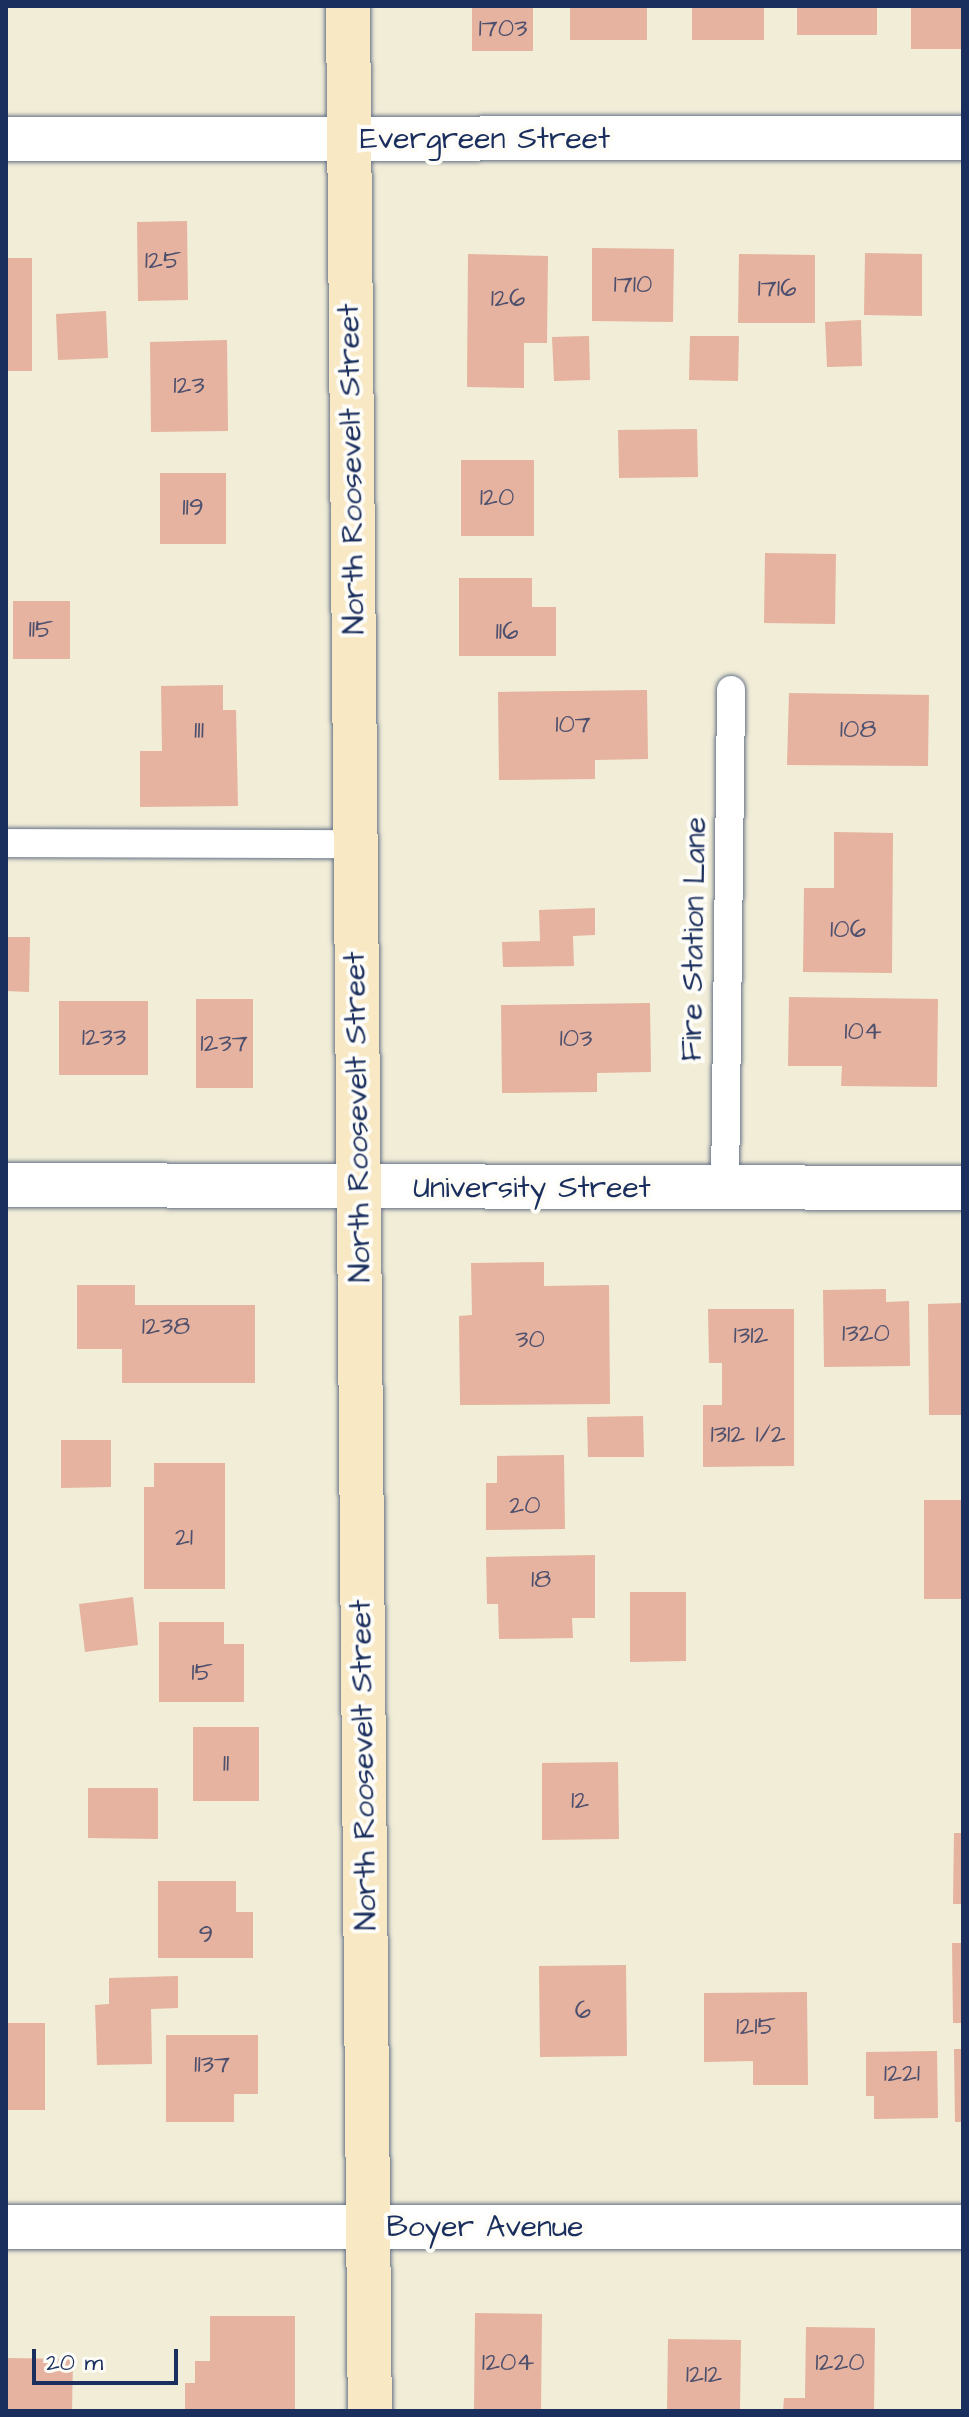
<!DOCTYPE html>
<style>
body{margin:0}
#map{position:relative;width:969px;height:2417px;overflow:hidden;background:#f1edd7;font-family:"Architects Daughter",sans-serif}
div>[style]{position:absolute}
.building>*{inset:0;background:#e5b39f}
.roads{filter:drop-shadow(0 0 2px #667288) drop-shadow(0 0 2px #667288)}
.service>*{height:28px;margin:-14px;padding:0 14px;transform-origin:14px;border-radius:14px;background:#fff}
.minor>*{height:44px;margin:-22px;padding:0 22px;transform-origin:22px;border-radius:22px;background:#fff}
.secondary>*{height:44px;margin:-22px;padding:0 22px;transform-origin:22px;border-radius:22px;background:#f8e8c3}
span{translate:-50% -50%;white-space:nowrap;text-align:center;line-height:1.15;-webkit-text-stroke:8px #fdfcf7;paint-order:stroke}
.number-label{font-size:26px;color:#4e506e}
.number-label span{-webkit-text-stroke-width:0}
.street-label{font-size:30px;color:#1b2f5e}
.frame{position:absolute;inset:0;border:8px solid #1b2f5e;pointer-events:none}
.scale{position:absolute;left:32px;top:2349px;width:146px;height:36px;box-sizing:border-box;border:4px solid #1b2f5e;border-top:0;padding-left:10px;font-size:24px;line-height:28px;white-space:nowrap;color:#1b2f5e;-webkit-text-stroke:6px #fdfcf7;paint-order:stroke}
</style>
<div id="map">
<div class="building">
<i style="clip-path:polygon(472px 6px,533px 6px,533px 51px,472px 51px)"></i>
<i style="clip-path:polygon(570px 6px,647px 6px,647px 40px,570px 40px)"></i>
<i style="clip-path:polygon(692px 6px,764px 6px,764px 40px,692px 40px)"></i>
<i style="clip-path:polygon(797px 6px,877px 6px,877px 35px,797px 35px)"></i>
<i style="clip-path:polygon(911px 6px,963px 6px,963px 49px,911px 49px)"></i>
<i style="clip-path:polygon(187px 221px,188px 300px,138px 301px,137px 222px)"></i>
<i style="clip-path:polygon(592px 248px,674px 249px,673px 322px,592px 321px)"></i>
<i style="clip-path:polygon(865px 253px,922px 254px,922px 316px,864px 315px)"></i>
<i style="clip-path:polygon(468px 254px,548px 256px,547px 343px,524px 343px,524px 388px,467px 387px)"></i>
<i style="clip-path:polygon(739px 254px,815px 255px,815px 323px,738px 323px)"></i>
<i style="clip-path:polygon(6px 258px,32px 258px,32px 371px,6px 371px)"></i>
<i style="clip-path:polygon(106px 311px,108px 358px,58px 360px,56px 314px)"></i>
<i style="clip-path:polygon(861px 320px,862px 366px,827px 367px,825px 322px)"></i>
<i style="clip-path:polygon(589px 336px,590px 380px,554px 381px,552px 337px)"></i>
<i style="clip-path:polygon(690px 336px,739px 336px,738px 381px,689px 380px)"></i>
<i style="clip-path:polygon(227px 340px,228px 431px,151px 432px,150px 342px)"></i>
<i style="clip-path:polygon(697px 429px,698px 477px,619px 478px,618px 430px)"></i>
<i style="clip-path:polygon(461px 460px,534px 460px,534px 536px,461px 536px)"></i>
<i style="clip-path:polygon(160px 473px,226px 473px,226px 544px,160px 544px)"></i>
<i style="clip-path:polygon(765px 553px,836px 554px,835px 624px,764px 623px)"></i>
<i style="clip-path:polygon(459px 578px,532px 578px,532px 607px,556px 607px,556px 656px,459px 656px)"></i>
<i style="clip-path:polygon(13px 601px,70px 601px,70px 659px,13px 659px)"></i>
<i style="clip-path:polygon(223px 685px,223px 710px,236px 710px,238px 806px,140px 807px,140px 751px,162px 751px,161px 686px)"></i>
<i style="clip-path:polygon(647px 690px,648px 759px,595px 760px,595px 779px,499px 780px,498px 692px)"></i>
<i style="clip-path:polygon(789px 693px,929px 695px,928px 766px,787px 765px)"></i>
<i style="clip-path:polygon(834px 832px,893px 833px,892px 973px,803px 972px,804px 888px,834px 888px)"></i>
<i style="clip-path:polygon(595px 908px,595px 935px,573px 936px,574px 966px,503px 967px,502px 942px,540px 941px,539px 910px)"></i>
<i style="clip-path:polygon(6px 937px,30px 937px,29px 992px,6px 991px)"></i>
<i style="clip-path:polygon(789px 997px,938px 999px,937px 1087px,841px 1086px,842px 1066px,788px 1066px)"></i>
<i style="clip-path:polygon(196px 999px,253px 999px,253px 1088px,196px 1088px)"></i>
<i style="clip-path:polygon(59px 1001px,148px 1001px,148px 1075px,59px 1075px)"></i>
<i style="clip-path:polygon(650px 1003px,651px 1072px,597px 1073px,597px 1092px,502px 1093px,501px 1005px)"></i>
<i style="clip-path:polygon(544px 1262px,544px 1286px,609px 1285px,610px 1404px,460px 1405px,459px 1316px,472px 1315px,471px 1263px)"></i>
<i style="clip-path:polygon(77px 1285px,135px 1285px,135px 1305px,255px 1305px,255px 1383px,122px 1383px,122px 1349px,77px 1349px)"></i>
<i style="clip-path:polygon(886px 1289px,886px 1302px,909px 1301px,910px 1366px,824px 1367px,823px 1290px)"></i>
<i style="clip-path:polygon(963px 1303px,963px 1415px,929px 1415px,928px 1304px)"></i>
<i style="clip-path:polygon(708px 1309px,794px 1309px,794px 1466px,703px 1467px,703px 1405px,722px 1405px,722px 1363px,709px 1363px)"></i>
<i style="clip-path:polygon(643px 1416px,644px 1457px,588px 1457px,587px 1417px)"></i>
<i style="clip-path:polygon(61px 1440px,111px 1440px,111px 1487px,61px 1488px)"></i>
<i style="clip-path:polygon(564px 1455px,565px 1529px,486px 1530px,486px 1483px,497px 1483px,497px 1456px)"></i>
<i style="clip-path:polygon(154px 1463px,225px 1463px,225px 1589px,144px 1589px,144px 1487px,154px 1487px)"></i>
<i style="clip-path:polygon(924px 1500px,963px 1500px,963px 1599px,924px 1599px)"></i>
<i style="clip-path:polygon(595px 1555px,595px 1618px,572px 1618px,573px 1638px,499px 1639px,498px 1604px,487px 1604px,486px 1557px)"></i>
<i style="clip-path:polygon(630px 1592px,686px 1592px,686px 1661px,630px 1662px)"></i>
<i style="clip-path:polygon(133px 1597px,138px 1645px,85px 1652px,79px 1604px)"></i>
<i style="clip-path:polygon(159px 1622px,224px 1622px,224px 1644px,244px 1644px,244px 1702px,159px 1702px)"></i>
<i style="clip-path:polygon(193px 1727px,259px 1727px,259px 1801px,193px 1801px)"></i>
<i style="clip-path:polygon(618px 1762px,619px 1839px,542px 1840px,542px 1763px)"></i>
<i style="clip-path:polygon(88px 1788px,158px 1788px,158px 1839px,88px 1838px)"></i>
<i style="clip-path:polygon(954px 1833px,963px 1833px,963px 1904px,953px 1904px)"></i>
<i style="clip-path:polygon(158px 1881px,236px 1881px,236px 1912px,253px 1912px,253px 1958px,158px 1958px)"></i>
<i style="clip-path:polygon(952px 1943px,963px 1943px,963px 2023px,953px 2023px)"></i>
<i style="clip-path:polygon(626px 1965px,627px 2056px,540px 2057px,539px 1966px)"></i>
<i style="clip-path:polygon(178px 1976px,178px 2008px,151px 2009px,152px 2064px,97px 2065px,95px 2005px,109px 2004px,109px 1978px)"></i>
<i style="clip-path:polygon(807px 1992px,808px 2085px,753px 2085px,753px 2061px,704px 2062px,704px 1993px)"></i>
<i style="clip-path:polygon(6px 2023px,45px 2023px,45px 2110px,6px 2110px)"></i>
<i style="clip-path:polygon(166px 2035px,258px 2035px,258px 2094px,234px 2094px,234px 2122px,166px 2122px)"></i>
<i style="clip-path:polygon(954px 2049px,963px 2049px,963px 2122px,955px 2122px)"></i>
<i style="clip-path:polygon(937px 2051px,938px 2118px,874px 2119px,874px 2096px,866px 2096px,866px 2052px)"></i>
<i style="clip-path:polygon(475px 2313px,542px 2314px,541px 2411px,474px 2411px)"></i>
<i style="clip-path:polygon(210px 2316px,295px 2316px,295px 2411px,185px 2411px,185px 2383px,195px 2383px,195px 2361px,210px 2361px)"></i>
<i style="clip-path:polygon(806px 2327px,875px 2328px,874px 2411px,783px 2411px,784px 2398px,805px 2398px)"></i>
<i style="clip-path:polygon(668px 2339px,741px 2340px,740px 2409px,667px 2411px)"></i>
<i style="clip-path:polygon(6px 2358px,73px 2359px,72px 2411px,6px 2411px)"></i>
</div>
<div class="roads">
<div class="service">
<i style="left:6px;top:843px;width:350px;rotate:0.2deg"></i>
<i style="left:725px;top:1188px;width:498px;rotate:-89.3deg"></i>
</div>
<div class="minor">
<i style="left:6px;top:139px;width:957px;rotate:-0.06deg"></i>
<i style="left:6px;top:1185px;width:957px;rotate:0.18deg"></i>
<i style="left:6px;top:2227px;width:957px"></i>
</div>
<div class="secondary">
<i style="left:348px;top:6px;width:2405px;rotate:89.48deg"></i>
</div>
</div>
<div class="number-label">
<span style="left:503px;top:29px">1703</span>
<span style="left:163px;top:261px">125</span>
<span style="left:633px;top:285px">1710</span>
<span style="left:777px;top:289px">1716</span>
<span style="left:508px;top:299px">126</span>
<span style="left:189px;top:386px">123</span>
<span style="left:497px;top:498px">120</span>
<span style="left:193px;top:508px">119</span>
<span style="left:41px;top:630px">115</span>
<span style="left:507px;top:632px">116</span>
<span style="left:573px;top:725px">107</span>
<span style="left:858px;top:730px">108</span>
<span style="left:199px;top:731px">111</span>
<span style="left:848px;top:930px">106</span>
<span style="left:863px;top:1032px">104</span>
<span style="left:104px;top:1038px">1233</span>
<span style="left:576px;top:1039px">103</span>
<span style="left:224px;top:1044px">1237</span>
<span style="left:166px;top:1327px">1238</span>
<span style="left:866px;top:1334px">1320</span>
<span style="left:751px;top:1336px">1312</span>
<span style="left:530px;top:1340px">30</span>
<span style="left:748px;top:1435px">1312 1/2</span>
<span style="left:525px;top:1506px">20</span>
<span style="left:184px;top:1538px">21</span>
<span style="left:541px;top:1580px">18</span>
<span style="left:202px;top:1673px">15</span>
<span style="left:226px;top:1764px">11</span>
<span style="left:580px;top:1801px">12</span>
<span style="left:206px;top:1935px">9</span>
<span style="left:583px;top:2011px">6</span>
<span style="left:756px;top:2027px">1215</span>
<span style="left:212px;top:2065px">1137</span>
<span style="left:902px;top:2074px">1221</span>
<span style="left:508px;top:2363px">1204</span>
<span style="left:840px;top:2363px">1220</span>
<span style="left:704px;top:2375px">1212</span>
</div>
<div class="street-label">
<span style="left:485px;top:139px">Evergreen Street</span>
<span style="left:352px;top:469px;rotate:-91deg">North Roosevelt Street</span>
<span style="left:694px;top:939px;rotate:-89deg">Fire Station Lane</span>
<span style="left:358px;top:1117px;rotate:-91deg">North Roosevelt Street</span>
<span style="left:532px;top:1188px">University Street</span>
<span style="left:364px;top:1765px;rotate:-91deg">North Roosevelt Street</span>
<span style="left:485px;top:2227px">Boyer Avenue</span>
</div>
<div class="frame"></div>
<div class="scale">20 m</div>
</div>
